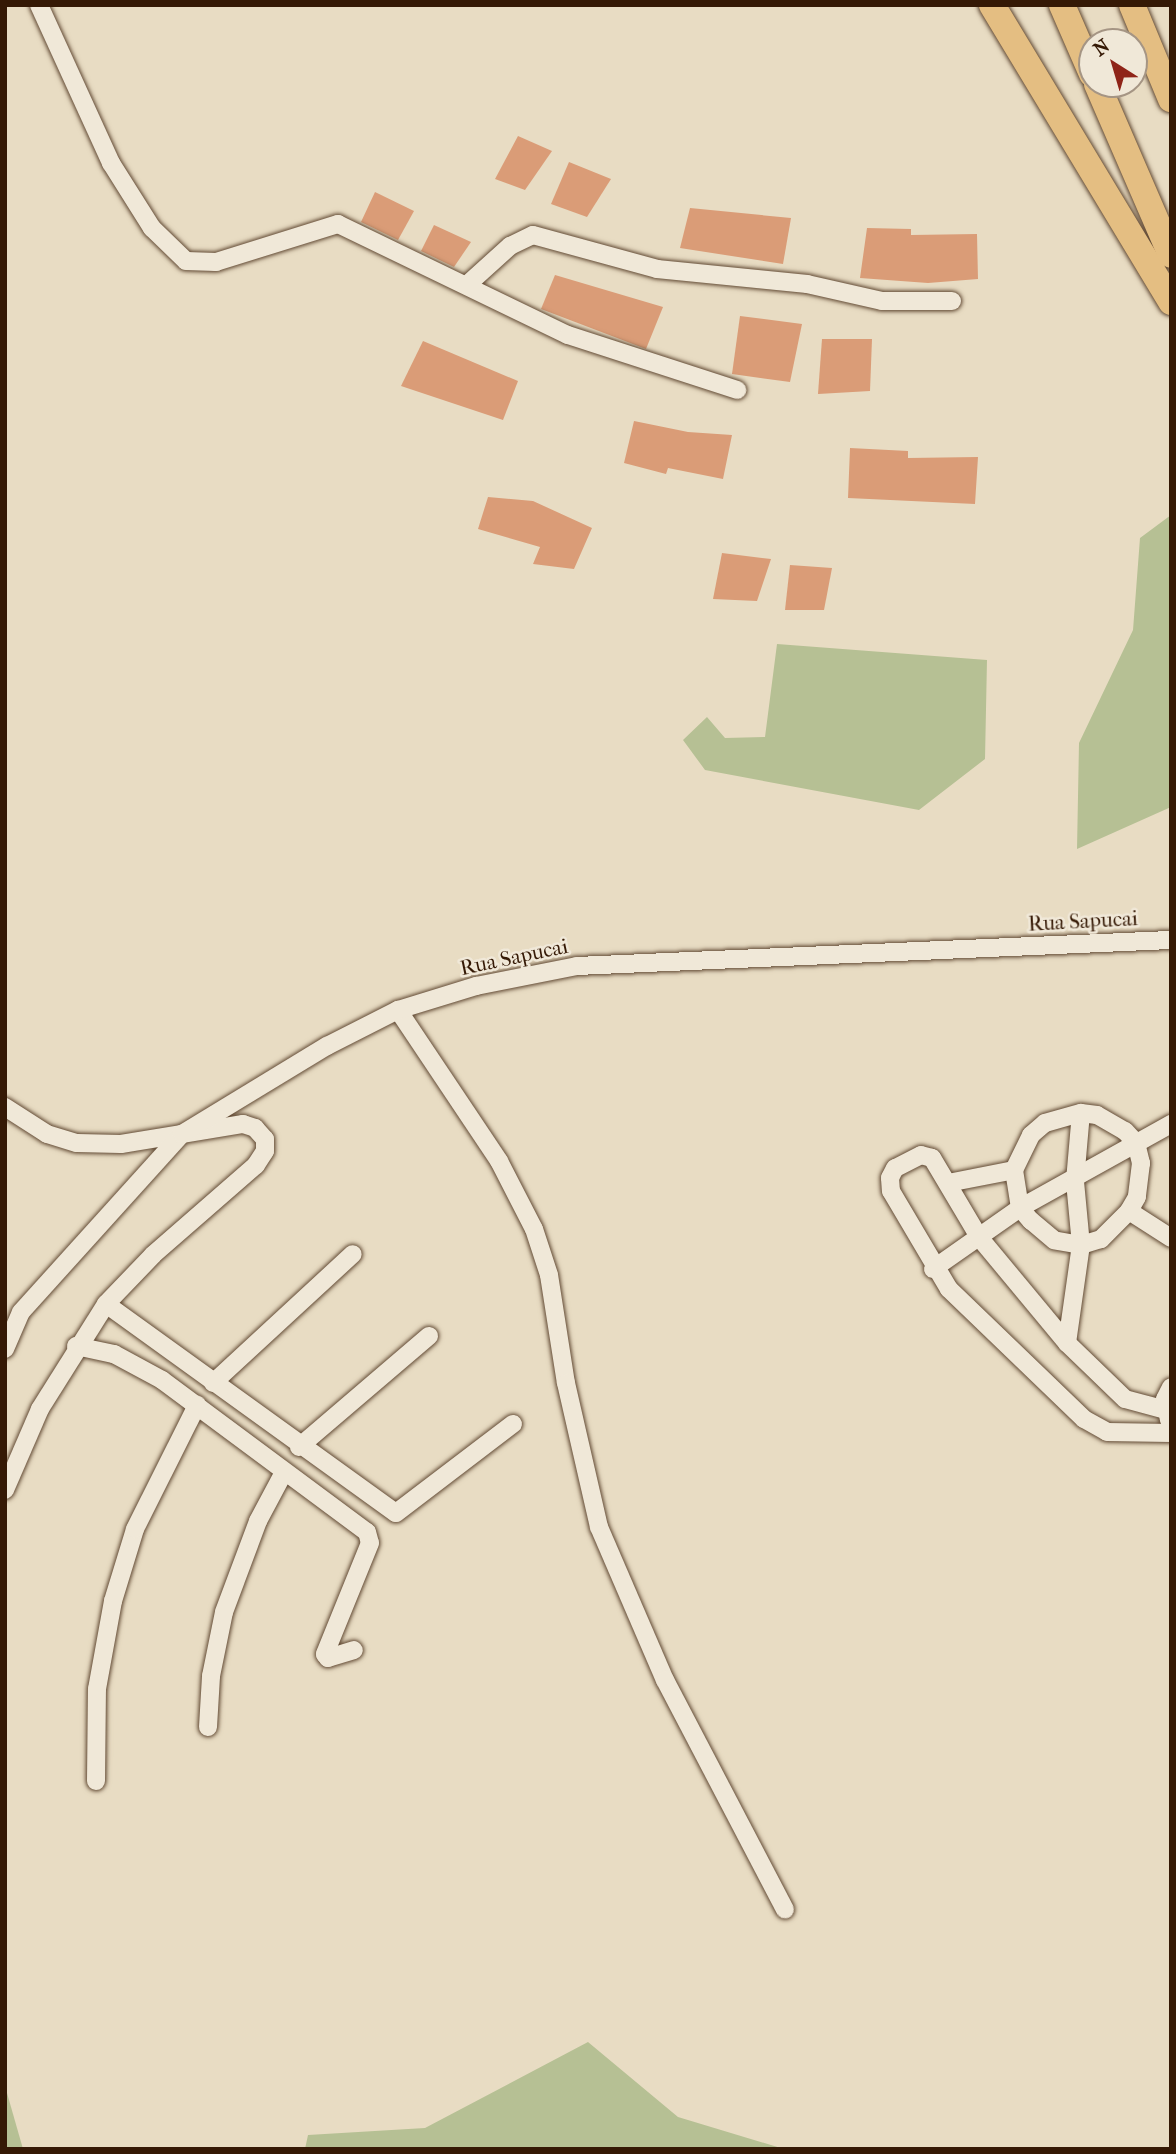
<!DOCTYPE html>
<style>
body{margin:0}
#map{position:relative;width:1176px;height:2154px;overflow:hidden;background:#e8dcc3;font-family:"IM FELL French Canon",serif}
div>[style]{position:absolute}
.green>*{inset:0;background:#b6c094}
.building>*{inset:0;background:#da9c77}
.roads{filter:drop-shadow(0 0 2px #624a34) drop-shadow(0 0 2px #624a34)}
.minor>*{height:18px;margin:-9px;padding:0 9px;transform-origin:9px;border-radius:9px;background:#f0e8d8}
.highway>*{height:26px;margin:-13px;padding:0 13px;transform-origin:13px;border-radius:13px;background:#e4be82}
span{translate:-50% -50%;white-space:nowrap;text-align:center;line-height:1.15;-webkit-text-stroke:5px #f0e8d8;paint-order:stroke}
.street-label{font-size:21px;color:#351905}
.frame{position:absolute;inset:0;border:7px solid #351905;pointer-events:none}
.north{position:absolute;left:1078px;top:28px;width:70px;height:70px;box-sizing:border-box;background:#f0e8d8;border:2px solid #a59584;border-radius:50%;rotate:323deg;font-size:19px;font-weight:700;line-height:28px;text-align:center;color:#351905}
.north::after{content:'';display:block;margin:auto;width:24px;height:32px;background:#8f2418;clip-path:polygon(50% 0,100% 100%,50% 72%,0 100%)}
</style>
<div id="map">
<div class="green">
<i style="clip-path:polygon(1171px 515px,1171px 807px,1077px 849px,1079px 743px,1133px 630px,1140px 538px)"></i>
<i style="clip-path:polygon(777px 644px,987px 660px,985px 759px,919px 810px,705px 770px,683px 740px,707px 717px,725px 738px,765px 737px)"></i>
<i style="clip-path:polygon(588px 2042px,678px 2117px,784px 2149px,305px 2149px,308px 2135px,425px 2128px)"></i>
<i style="clip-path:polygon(5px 2086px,23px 2149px,5px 2149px)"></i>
</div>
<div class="building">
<i style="clip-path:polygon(518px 136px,552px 151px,525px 190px,495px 179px)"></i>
<i style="clip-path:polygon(569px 162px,611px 179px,587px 217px,551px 204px)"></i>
<i style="clip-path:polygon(375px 192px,414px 211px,398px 240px,361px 222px)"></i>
<i style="clip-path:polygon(690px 208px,791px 218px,783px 264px,680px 248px)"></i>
<i style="clip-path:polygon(434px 225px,471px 242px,454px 267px,421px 251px)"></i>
<i style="clip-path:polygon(867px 228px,911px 229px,911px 235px,977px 234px,978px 279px,928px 283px,860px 278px)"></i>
<i style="clip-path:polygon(555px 275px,663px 307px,646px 349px,541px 309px)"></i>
<i style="clip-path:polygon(740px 316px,802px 324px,790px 382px,732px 374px)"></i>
<i style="clip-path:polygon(822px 339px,872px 339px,870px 391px,818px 394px)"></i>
<i style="clip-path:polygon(423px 341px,518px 381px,503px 420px,401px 386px)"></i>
<i style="clip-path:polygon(634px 421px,688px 432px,732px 435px,723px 479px,668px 468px,666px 474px,624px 463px)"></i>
<i style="clip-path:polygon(850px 448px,908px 451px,908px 458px,978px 457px,975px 504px,848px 498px)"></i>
<i style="clip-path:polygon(488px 497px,533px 501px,592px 528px,574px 569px,533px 564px,540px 547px,478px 529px)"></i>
<i style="clip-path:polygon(722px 553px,771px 559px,757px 601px,713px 599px)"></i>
<i style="clip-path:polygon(790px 565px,832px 568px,824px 610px,785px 610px)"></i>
</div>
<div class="roads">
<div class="minor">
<i style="left:39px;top:5px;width:174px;rotate:65.5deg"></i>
<i style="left:111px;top:163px;width:77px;rotate:57.8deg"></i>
<i style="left:152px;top:228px;width:47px;rotate:44.1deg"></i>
<i style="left:186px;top:261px;width:30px;rotate:2deg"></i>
<i style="left:216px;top:262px;width:128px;rotate:-17.3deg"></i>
<i style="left:338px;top:224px;width:255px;rotate:25.8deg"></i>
<i style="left:568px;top:335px;width:178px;rotate:18deg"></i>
<i style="left:468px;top:284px;width:57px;rotate:-42.1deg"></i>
<i style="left:510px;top:246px;width:25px;rotate:-26deg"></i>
<i style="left:533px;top:235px;width:129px;rotate:15.3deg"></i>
<i style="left:657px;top:269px;width:151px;rotate:5.7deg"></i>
<i style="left:807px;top:284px;width:77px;rotate:12.8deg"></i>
<i style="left:882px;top:301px;width:70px"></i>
<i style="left:398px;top:1010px;width:182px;rotate:56.2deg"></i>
<i style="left:499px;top:1161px;width:76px;rotate:62.8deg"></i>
<i style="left:534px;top:1229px;width:48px;rotate:71.9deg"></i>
<i style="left:549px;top:1275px;width:109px;rotate:81.1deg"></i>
<i style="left:566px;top:1383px;width:148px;rotate:77.1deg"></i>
<i style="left:599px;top:1527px;width:167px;rotate:66.7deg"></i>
<i style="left:665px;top:1680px;width:259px;rotate:62.4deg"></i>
<i style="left:5px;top:1107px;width:50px;rotate:32.7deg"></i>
<i style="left:47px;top:1134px;width:31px;rotate:17deg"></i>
<i style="left:77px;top:1143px;width:44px;rotate:1.3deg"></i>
<i style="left:121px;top:1144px;width:124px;rotate:-9.3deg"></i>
<i style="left:243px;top:1124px;width:13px;rotate:18deg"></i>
<i style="left:255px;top:1128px;width:15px;rotate:48deg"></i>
<i style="left:265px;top:1139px;width:12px;rotate:90deg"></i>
<i style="left:265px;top:1151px;width:17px;rotate:123deg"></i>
<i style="left:256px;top:1165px;width:137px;rotate:138.9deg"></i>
<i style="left:153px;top:1255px;width:68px;rotate:133.8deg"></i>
<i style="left:106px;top:1304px;width:124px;rotate:122.2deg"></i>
<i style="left:40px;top:1409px;width:88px;rotate:113.4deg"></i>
<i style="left:1081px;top:1113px;width:16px;rotate:7deg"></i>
<i style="left:1097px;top:1115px;width:32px;rotate:30deg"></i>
<i style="left:1125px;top:1131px;width:16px;rotate:47deg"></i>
<i style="left:1136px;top:1143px;width:21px;rotate:76deg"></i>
<i style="left:1141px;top:1163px;width:34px;rotate:97deg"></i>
<i style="left:1137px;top:1197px;width:16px;rotate:120deg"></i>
<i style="left:1129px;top:1211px;width:40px;rotate:135deg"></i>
<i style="left:1101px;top:1239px;width:21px;rotate:163deg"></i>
<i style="left:1081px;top:1245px;width:27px;rotate:-170deg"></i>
<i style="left:1054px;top:1240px;width:30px;rotate:-140deg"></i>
<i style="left:1031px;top:1221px;width:17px;rotate:-130deg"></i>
<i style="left:1020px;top:1208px;width:38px;rotate:-99deg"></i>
<i style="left:1014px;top:1170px;width:39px;rotate:-64deg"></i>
<i style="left:1031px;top:1135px;width:18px;rotate:-41deg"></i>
<i style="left:1045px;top:1123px;width:37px;rotate:-16deg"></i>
<i style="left:948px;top:1183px;width:67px;rotate:-11.1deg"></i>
<i style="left:1129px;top:1211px;width:50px;rotate:32.7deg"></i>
<i style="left:933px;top:1269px;width:106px;rotate:-35deg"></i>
<i style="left:1020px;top:1208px;width:173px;rotate:-29.1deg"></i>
<i style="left:106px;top:1304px;width:357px;rotate:35.8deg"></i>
<i style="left:396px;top:1513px;width:147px;rotate:-37.3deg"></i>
<i style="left:1067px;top:1343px;width:99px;rotate:-81.9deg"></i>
<i style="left:1081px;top:1245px;width:64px;rotate:-95.4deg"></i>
<i style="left:1075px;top:1181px;width:68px;rotate:-85deg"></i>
<i style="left:76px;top:1346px;width:39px;rotate:12deg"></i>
<i style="left:114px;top:1354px;width:55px;rotate:28.4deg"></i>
<i style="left:162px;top:1380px;width:255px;rotate:36.6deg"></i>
<i style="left:367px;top:1532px;width:11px;rotate:75deg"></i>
<i style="left:370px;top:1543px;width:120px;rotate:112.1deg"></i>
<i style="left:325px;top:1654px;width:5px;rotate:53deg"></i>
<i style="left:328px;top:1658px;width:27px;rotate:-17deg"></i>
<i style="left:5px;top:1349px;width:40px;rotate:-66.6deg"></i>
<i style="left:21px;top:1312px;width:240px;rotate:-47.9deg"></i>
<i style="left:182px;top:1134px;width:170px;rotate:-31.3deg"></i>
<i style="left:327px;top:1046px;width:80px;rotate:-26.9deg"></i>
<i style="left:398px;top:1010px;width:82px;rotate:-17.1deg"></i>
<i style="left:476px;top:986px;width:103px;rotate:-11.2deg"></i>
<i style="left:577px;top:966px;width:595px;rotate:-2.51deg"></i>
<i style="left:213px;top:1383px;width:190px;rotate:-42.7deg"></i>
<i style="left:1166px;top:1410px;width:42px;rotate:-165deg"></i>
<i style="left:1125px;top:1399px;width:81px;rotate:-136deg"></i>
<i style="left:1067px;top:1343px;width:138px;rotate:-129.7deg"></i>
<i style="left:979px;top:1237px;width:92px;rotate:-120.7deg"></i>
<i style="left:932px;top:1158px;width:11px;rotate:-165deg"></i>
<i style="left:921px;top:1155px;width:29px;rotate:153deg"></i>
<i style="left:895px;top:1168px;width:11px;rotate:117deg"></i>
<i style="left:890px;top:1178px;width:13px;rotate:86deg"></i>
<i style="left:891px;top:1191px;width:114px;rotate:59.4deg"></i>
<i style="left:949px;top:1289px;width:187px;rotate:43.9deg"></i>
<i style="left:1084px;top:1419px;width:26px;rotate:29deg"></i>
<i style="left:1107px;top:1432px;width:64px;rotate:0.9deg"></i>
<i style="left:1169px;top:1420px;width:21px;rotate:-101deg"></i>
<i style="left:1165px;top:1399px;width:13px;rotate:-63deg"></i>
<i style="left:299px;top:1447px;width:171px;rotate:-40.5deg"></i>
<i style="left:208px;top:1727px;width:51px;rotate:-86.6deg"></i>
<i style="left:211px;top:1676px;width:65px;rotate:-78.5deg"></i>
<i style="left:224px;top:1612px;width:97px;rotate:-69.5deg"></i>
<i style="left:258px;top:1521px;width:55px;rotate:-62deg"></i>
<i style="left:96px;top:1781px;width:92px;rotate:-89.4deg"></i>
<i style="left:97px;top:1689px;width:89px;rotate:-79.7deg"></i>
<i style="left:113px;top:1601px;width:75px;rotate:-73deg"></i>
<i style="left:135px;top:1529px;width:139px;rotate:-63.4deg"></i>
</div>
<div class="highway">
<i style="left:992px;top:5px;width:347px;rotate:58.9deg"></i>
<i style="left:1062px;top:5px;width:75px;rotate:66.5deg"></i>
<i style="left:1132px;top:5px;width:102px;rotate:67.5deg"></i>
<i style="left:1097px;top:84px;width:186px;rotate:66.6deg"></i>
</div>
</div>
<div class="street-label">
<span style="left:1083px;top:921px;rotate:-3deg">Rua Sapucai</span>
<span style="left:514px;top:957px;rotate:-12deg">Rua Sapucai</span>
</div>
<div class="frame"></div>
<div class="north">N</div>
</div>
